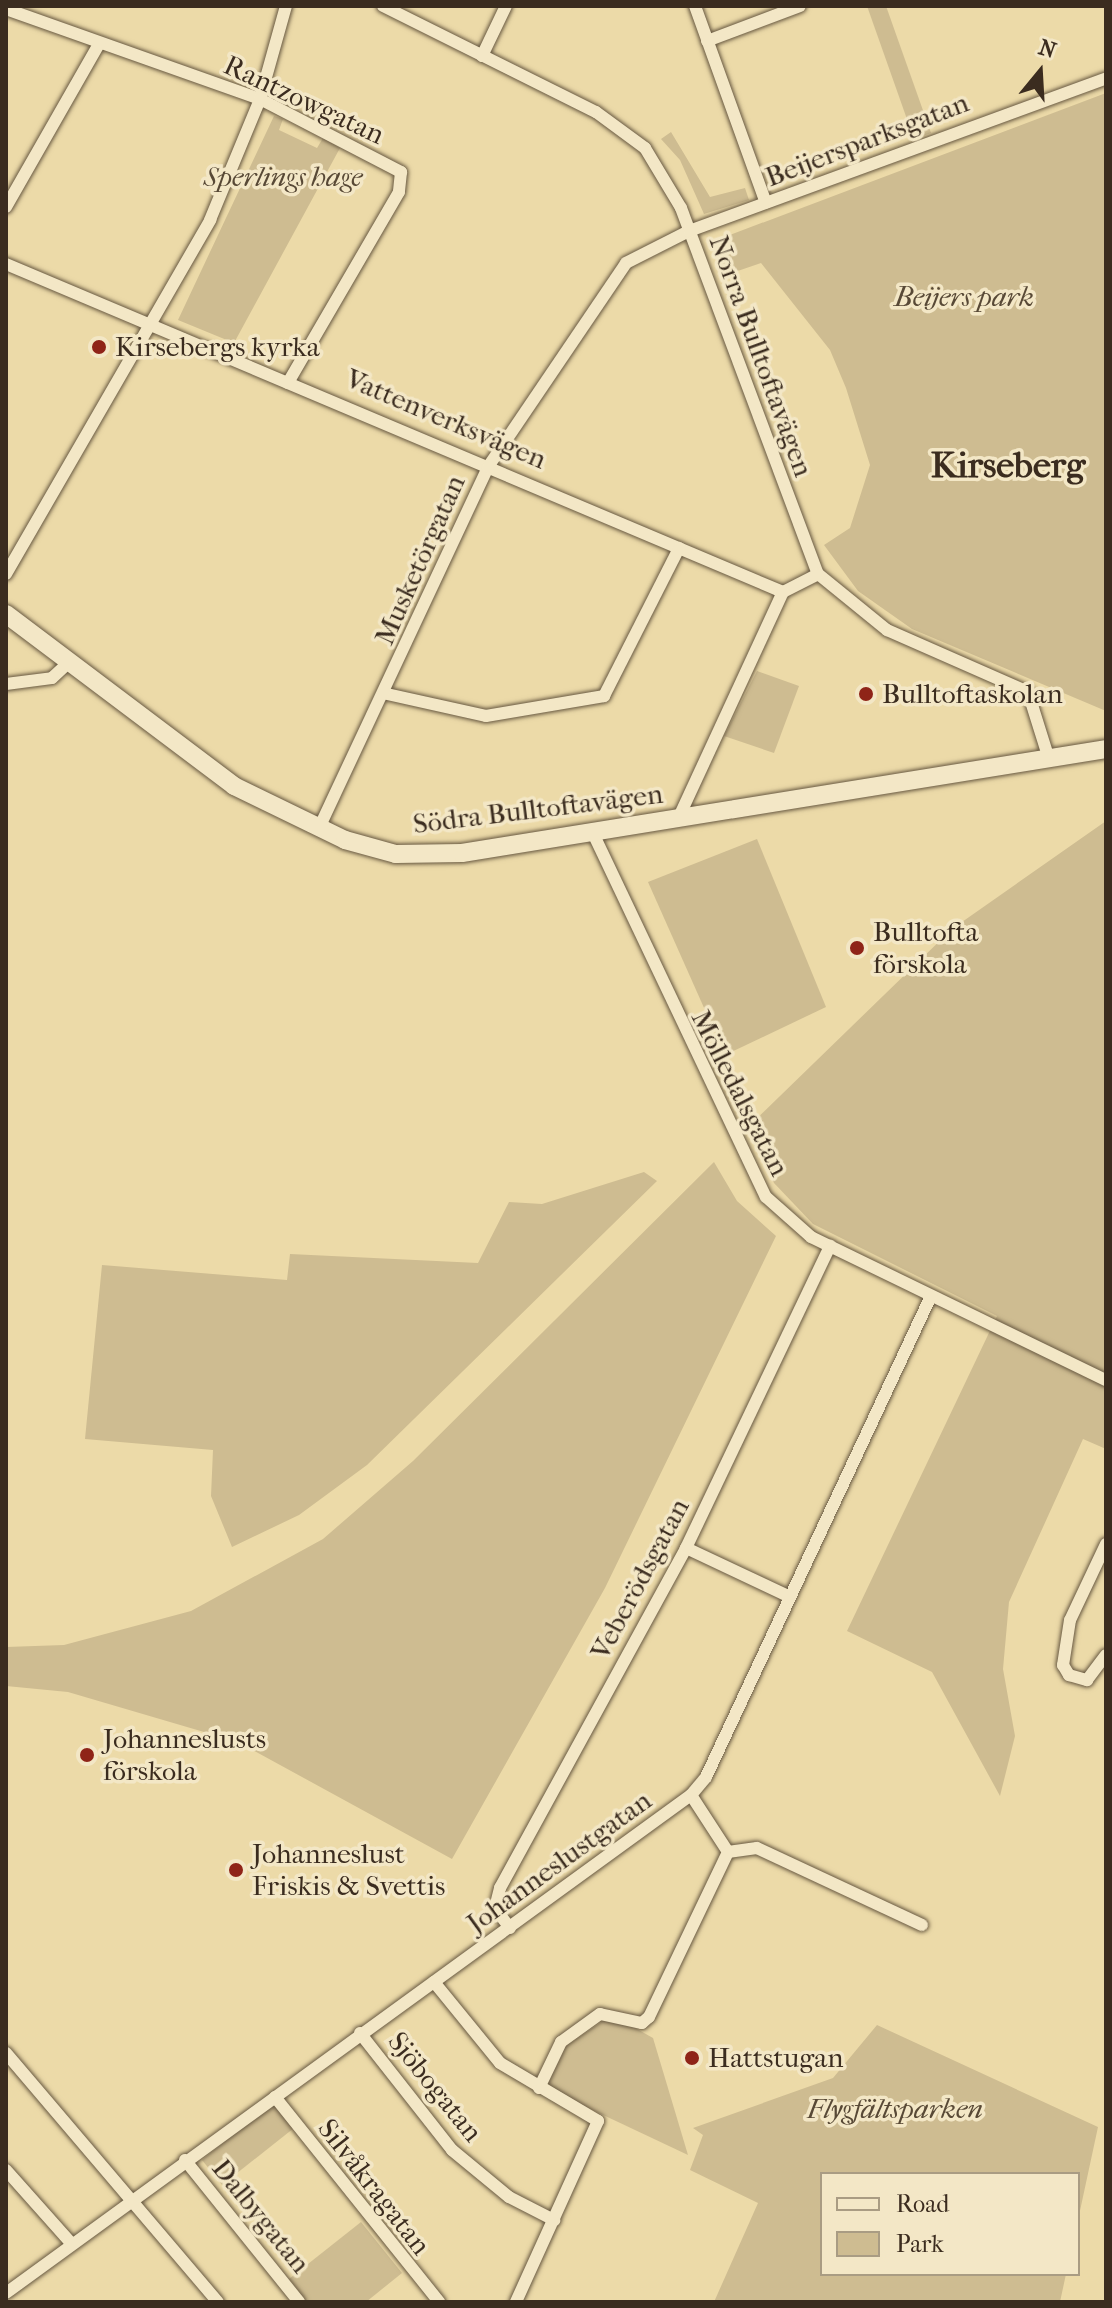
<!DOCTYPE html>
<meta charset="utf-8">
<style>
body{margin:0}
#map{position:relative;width:1112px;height:2308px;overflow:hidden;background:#ecdaa8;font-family:"IM FELL French Canon",serif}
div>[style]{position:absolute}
.green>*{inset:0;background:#cebc91}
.roads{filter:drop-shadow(0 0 2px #675841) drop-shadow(0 0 2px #675841)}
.street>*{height:12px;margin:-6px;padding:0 6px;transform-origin:6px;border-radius:6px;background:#f3e7c6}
.secondary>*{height:18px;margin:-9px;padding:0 9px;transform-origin:9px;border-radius:9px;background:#f3e7c6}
.dots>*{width:22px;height:22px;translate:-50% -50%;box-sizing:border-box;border:4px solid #f3e7c6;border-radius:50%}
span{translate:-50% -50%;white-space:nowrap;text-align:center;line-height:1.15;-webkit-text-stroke:7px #f3e7c6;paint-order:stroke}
.street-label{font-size:28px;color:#3b2c1f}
.park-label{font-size:28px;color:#584936;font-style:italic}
.poi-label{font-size:28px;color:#3b2c1f}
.left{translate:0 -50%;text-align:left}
.district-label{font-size:36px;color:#3b2c1f;font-weight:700}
.frame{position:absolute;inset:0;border:8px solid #3b2c1f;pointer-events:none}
.legend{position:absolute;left:820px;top:2172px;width:260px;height:104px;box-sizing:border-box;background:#f3e7c6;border:2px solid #a99c83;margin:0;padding:10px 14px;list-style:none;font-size:24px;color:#3b2c1f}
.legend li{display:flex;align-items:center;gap:16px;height:40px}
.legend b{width:40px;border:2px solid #a99c83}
.north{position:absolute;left:1000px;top:32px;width:80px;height:80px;-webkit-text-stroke:6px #f3e7c6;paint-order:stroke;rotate:18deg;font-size:22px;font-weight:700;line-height:32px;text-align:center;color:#3b2c1f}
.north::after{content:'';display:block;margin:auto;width:28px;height:36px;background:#3b2c1f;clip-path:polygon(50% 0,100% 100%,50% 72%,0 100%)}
</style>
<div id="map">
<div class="green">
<i style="clip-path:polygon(867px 6px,886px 6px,931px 133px,914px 139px)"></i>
<i style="clip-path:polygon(1106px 93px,1106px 711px,912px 629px,858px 591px,824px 545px,850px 528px,870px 465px,846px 388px,830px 350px,761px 263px,726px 275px,714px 241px)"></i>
<i style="clip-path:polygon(274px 116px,283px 119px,279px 130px,317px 148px,323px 138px,340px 148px,234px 343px,178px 320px)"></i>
<i style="clip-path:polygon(671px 132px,710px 197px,745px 188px,749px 200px,704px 214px,680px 160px,661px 139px)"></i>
<i style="clip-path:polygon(757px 671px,799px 686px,774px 753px,724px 736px)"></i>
<i style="clip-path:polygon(1106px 821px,1106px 1449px,1083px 1439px,1009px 1602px,1003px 1669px,1015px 1736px,1000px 1796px,932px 1672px,847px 1631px,997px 1316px,813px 1224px,774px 1183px,746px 1129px,952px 929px)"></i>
<i style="clip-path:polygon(757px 839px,826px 1007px,725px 1055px,648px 882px)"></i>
<i style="clip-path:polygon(714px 1162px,737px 1201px,776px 1236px,605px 1588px,452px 1859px,238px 1742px,68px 1692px,6px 1686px,6px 1647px,64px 1645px,191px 1611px,323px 1539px,413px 1461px)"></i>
<i style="clip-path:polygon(644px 1172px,657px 1181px,367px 1465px,299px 1515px,232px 1547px,211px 1496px,213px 1450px,85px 1439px,102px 1265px,287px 1280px,290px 1254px,478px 1263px,509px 1202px,542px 1204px)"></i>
<i style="clip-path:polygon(612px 2015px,653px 2038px,688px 2155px,546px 2088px,566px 2046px)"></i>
<i style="clip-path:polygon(877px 2025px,1098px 2127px,1078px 2220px,1078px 2174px,822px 2174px,822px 2274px,1066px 2274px,1060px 2302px,714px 2302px,758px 2203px,690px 2170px,703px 2135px,693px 2128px,833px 2078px)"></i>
<i style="clip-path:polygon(273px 2102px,294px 2128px,222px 2185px,202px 2160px)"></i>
<i style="clip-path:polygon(361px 2222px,402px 2273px,366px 2302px,307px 2302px,289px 2279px)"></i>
</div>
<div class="roads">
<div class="street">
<i style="left:383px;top:6px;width:238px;rotate:26.5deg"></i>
<i style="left:596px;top:112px;width:61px;rotate:36.3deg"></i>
<i style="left:645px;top:148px;width:70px;rotate:59deg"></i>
<i style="left:681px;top:208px;width:391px;rotate:69.5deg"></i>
<i style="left:818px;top:574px;width:89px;rotate:39.1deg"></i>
<i style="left:887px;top:630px;width:154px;rotate:23.7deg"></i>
<i style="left:1028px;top:692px;width:67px;rotate:72.6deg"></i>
<i style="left:695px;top:6px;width:209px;rotate:70.2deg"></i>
<i style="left:6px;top:9px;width:269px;rotate:19.5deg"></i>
<i style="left:260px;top:99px;width:159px;rotate:27.4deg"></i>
<i style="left:401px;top:172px;width:20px;rotate:96deg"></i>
<i style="left:399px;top:192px;width:221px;rotate:120.2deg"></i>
<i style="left:707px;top:41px;width:99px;rotate:-20.6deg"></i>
<i style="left:482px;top:56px;width:55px;rotate:-64.4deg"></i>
<i style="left:6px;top:207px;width:188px;rotate:-60.3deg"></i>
<i style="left:6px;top:264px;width:843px;rotate:22.89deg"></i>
<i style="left:783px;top:592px;width:39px;rotate:-27deg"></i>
<i style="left:6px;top:574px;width:409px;rotate:-60deg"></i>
<i style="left:210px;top:220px;width:131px;rotate:-67.5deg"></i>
<i style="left:260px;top:99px;width:97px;rotate:-74.4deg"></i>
<i style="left:6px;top:684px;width:46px;rotate:-7.4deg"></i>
<i style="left:52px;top:678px;width:23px;rotate:-43deg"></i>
<i style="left:387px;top:694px;width:101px;rotate:12.5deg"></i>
<i style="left:486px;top:716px;width:120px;rotate:-9.6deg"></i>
<i style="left:604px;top:696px;width:166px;rotate:-63.1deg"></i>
<i style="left:678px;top:819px;width:250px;rotate:-65.2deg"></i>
<i style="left:319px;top:828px;width:399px;rotate:-64.9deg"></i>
<i style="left:488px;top:467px;width:246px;rotate:-55.9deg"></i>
<i style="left:626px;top:263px;width:71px;rotate:-26.9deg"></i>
<i style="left:689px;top:231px;width:444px;rotate:-20.1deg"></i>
<i style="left:592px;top:831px;width:405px;rotate:64.6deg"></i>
<i style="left:766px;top:1197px;width:60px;rotate:41.6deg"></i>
<i style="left:811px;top:1237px;width:328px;rotate:25.9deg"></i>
<i style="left:1106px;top:1544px;width:84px;rotate:115.3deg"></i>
<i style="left:1070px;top:1620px;width:46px;rotate:98.8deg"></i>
<i style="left:1063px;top:1665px;width:12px;rotate:59deg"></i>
<i style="left:1069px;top:1675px;width:19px;rotate:16deg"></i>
<i style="left:1087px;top:1680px;width:31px;rotate:-53deg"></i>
<i style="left:686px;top:1548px;width:115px;rotate:25.2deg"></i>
<i style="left:691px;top:1795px;width:68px;rotate:57deg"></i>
<i style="left:728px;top:1852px;width:29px;rotate:-8deg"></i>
<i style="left:757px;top:1848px;width:182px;rotate:25deg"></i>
<i style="left:510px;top:1928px;width:25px;rotate:-127deg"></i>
<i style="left:495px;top:1908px;width:21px;rotate:-76deg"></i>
<i style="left:500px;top:1888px;width:388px;rotate:-61.3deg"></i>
<i style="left:686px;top:1548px;width:335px;rotate:-64.5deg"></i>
<i style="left:434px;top:1982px;width:104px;rotate:50.8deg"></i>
<i style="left:500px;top:2063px;width:114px;rotate:30.6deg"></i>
<i style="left:598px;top:2121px;width:199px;rotate:114.4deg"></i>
<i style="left:360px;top:2033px;width:149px;rotate:51.8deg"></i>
<i style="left:452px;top:2150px;width:74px;rotate:39.5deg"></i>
<i style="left:509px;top:2197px;width:51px;rotate:27.1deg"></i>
<i style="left:6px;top:2053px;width:327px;rotate:49.6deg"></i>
<i style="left:539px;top:2088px;width:51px;rotate:-64.4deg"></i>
<i style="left:561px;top:2042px;width:48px;rotate:-35.7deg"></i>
<i style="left:600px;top:2014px;width:43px;rotate:12.1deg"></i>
<i style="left:642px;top:2023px;width:9px;rotate:-41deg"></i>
<i style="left:649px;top:2017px;width:183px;rotate:-64.4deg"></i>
<i style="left:275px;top:2097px;width:263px;rotate:51.3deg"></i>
<i style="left:185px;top:2160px;width:182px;rotate:51.2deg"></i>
<i style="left:6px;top:2170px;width:98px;rotate:48.3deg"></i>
<i style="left:6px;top:2293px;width:847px;rotate:-36.02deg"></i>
<i style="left:691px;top:1795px;width:23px;rotate:-50deg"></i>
<i style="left:706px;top:1777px;width:531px;rotate:-64.93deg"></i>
</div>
<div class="secondary">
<i style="left:6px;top:614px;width:286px;rotate:37deg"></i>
<i style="left:234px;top:786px;width:123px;rotate:25.9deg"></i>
<i style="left:345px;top:840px;width:53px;rotate:15.4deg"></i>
<i style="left:396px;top:854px;width:66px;rotate:-0.9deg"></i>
<i style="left:462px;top:853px;width:652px;rotate:-9.17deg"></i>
</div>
</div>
<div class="dots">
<i style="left:99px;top:347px;background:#8f2418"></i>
<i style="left:866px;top:694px;background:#8f2418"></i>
<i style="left:857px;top:948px;background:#8f2418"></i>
<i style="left:87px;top:1755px;background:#8f2418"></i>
<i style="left:236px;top:1870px;background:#8f2418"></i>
<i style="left:692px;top:2058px;background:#8f2418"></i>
</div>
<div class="street-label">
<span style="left:304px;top:100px;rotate:25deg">Rantzowgatan</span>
<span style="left:867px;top:140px;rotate:-21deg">Beijersparksgatan</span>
<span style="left:761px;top:356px;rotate:70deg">Norra Bulltoftavägen</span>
<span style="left:446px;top:419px;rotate:23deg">Vattenverksvägen</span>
<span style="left:420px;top:560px;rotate:-66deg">Musketörgatan</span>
<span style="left:538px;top:809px;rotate:-7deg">Södra Bulltoftavägen</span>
<span style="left:740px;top:1093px;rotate:63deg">Mölledalsgatan</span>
<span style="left:640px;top:1579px;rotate:-62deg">Veberödsgatan</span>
<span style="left:559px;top:1862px;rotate:-36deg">Johanneslustgatan</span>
<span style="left:435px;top:2087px;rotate:51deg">Sjöbogatan</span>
<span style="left:374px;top:2187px;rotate:52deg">Silvåkragatan</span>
<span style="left:261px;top:2216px;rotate:51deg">Dalbygatan</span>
</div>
<div class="park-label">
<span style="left:283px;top:177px">Sperlings hage</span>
<span style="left:964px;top:297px">Beijers park</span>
<span style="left:895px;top:2109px">Flygfältsparken</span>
</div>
<div class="poi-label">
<span class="left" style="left:115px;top:347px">Kirsebergs kyrka</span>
<span class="left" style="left:882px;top:694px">Bulltoftaskolan</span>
<span class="left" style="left:873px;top:948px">Bulltofta<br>förskola</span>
<span class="left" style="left:103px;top:1755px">Johanneslusts<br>förskola</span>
<span class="left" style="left:252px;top:1870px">Johanneslust<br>Friskis &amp; Svettis</span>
<span class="left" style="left:708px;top:2058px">Hattstugan</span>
</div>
<div class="district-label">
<span style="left:1008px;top:466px">Kirseberg</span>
</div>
<div class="frame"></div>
<ul class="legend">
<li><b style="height:10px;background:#f3e7c6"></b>Road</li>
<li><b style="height:22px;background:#cebc91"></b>Park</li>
</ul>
<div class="north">N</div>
</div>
